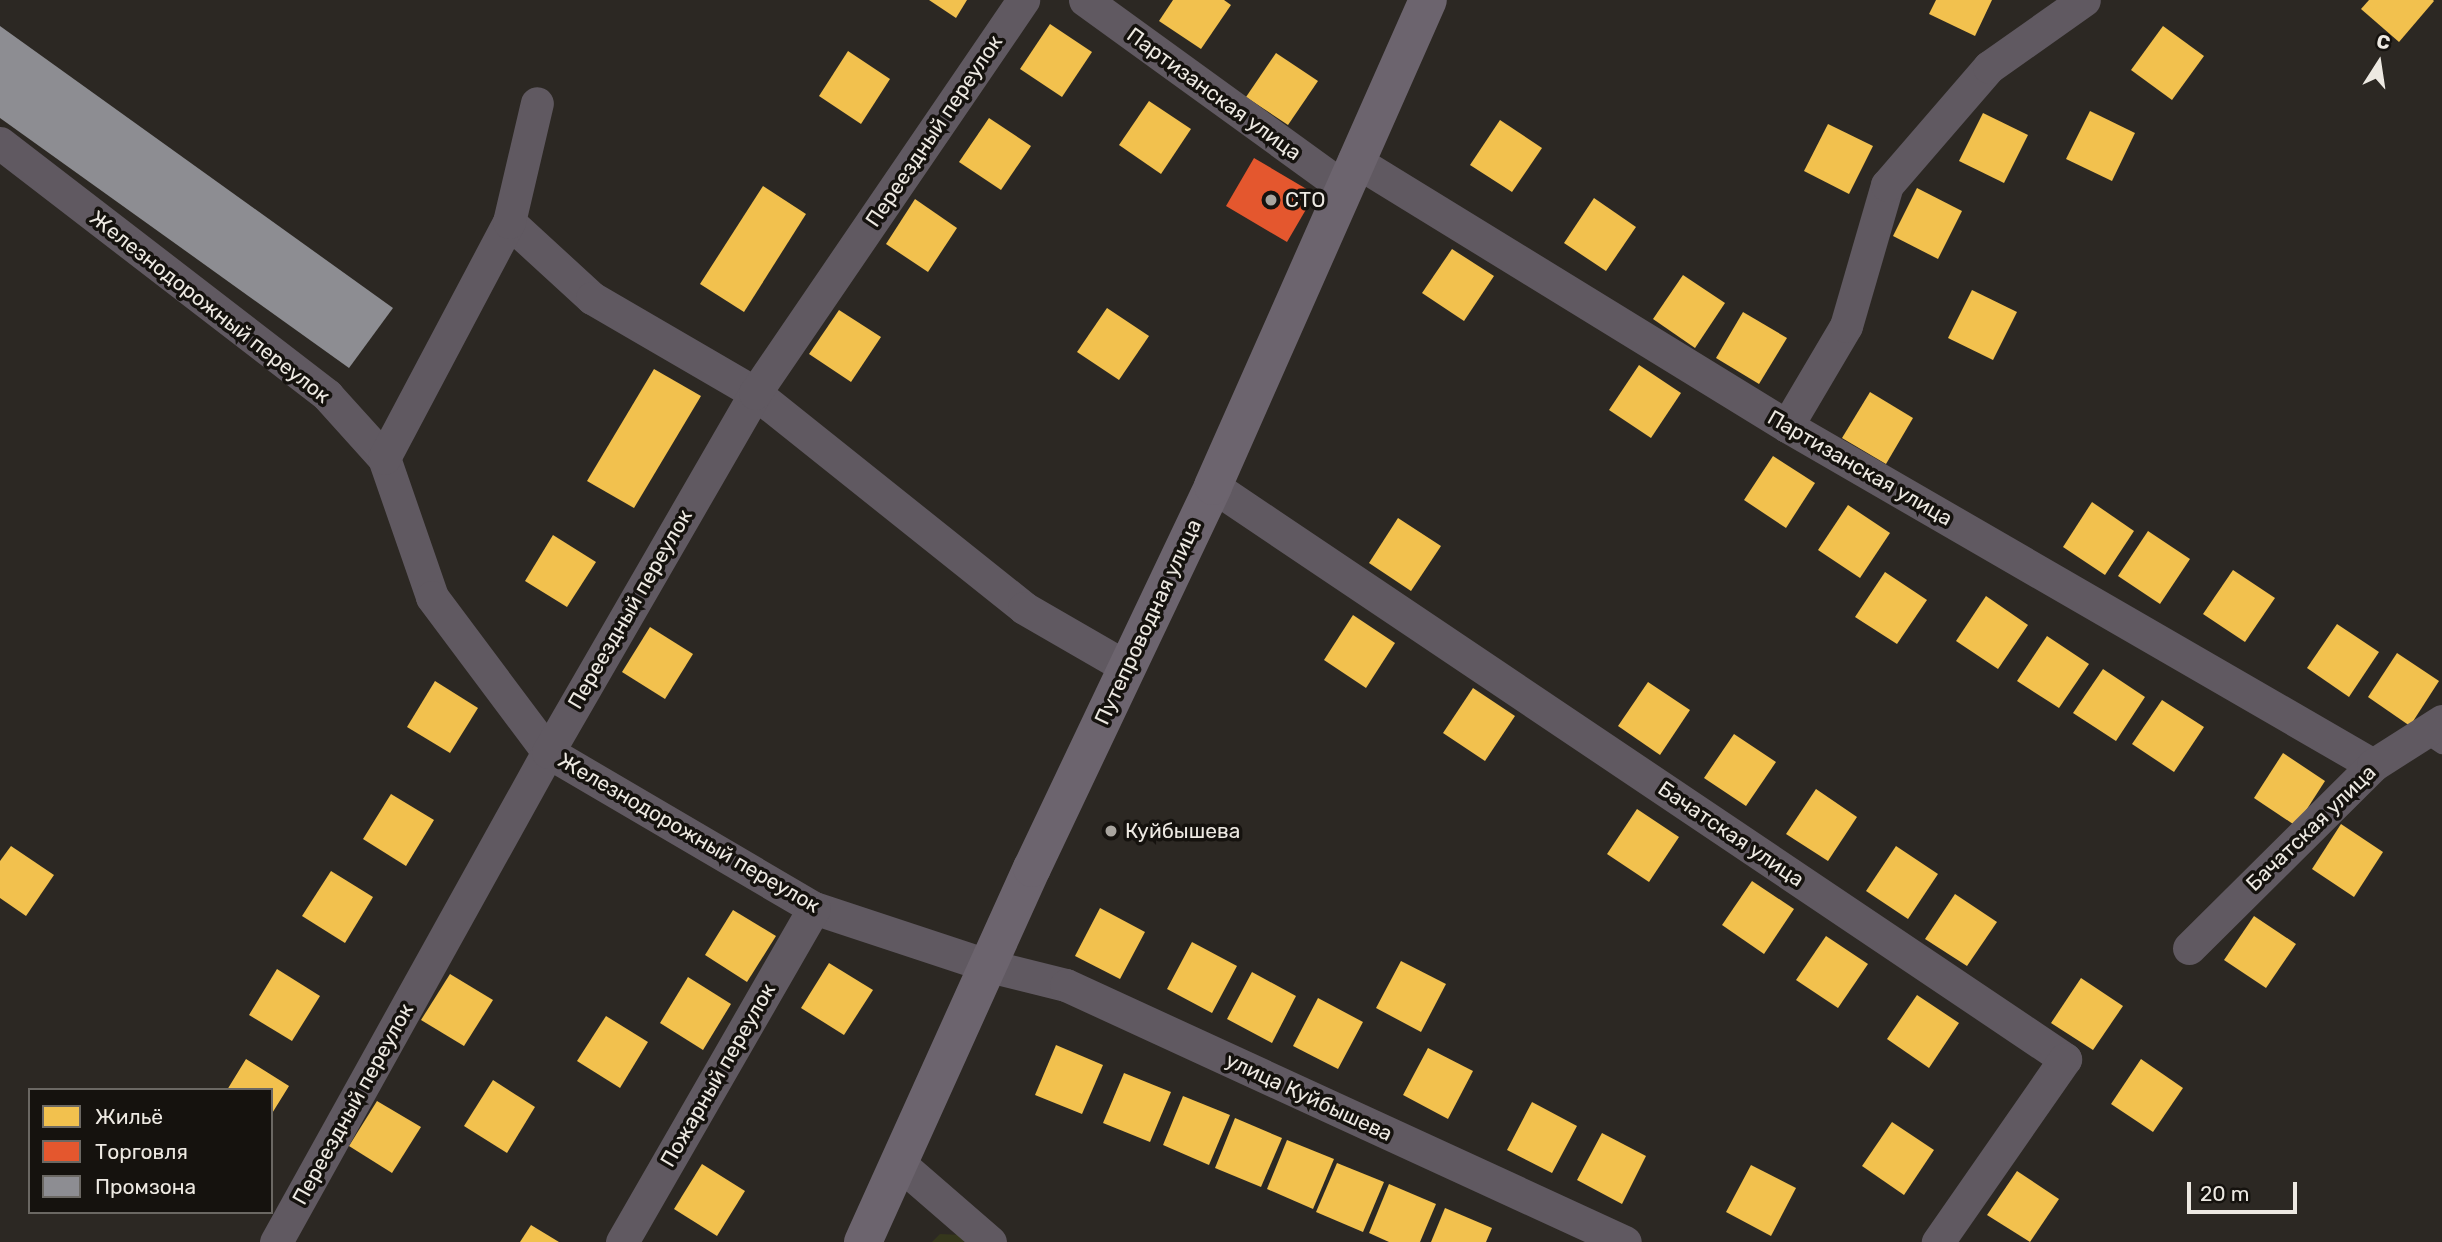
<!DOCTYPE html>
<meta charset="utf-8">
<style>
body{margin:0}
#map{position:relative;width:2442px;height:1242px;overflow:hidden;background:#2c2823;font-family:Rubik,sans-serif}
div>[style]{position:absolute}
.green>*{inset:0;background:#35371c}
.homes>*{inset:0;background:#f2c14e}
.shops>*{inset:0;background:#e4572e}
.industry>*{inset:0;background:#8d8d92}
.lane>*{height:16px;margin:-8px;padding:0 8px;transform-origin:8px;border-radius:8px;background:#605961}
.street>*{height:33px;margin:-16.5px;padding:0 16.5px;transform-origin:16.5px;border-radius:16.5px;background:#605961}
.secondary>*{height:38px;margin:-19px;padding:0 19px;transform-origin:19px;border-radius:19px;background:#6c646e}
.dots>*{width:19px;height:19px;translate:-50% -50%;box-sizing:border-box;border:4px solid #15120e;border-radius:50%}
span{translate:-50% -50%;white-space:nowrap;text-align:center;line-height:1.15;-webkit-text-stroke:7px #15120e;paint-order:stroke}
.street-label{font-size:21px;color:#ede9e2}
.poi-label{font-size:21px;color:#ede9e2}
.left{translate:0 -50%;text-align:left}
.legend{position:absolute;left:28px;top:1088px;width:245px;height:126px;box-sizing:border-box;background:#15120e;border:2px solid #6b6863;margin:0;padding:9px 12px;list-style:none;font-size:21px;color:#ede9e2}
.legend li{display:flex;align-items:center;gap:14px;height:35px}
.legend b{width:35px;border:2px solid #6b6863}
.north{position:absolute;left:2344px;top:28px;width:70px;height:70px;-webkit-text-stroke:5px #15120e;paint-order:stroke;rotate:12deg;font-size:19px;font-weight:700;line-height:28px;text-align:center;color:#ede9e2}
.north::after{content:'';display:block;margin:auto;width:24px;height:32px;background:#ede9e2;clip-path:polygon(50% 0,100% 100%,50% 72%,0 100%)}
.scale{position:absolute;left:2187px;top:1182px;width:110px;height:32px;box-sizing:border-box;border:4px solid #ede9e2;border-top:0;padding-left:9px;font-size:21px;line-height:24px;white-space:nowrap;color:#ede9e2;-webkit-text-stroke:5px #15120e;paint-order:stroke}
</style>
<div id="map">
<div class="green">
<i style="clip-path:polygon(940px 1234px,962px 1235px,964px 1242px,932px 1242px)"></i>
</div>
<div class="homes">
<i style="clip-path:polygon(929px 0,967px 0,956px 18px)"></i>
<i style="clip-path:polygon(1173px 0,1224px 0,1231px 5px,1201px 49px,1159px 21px)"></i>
<i style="clip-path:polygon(1936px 0,1992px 0,1975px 36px,1929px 14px)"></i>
<i style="clip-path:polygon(2369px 0,2433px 0,2434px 1px,2399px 42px,2361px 9px)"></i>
<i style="clip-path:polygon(1050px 24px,1092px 52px,1062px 97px,1020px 69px)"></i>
<i style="clip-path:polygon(2163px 26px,2204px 56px,2172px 100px,2131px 70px)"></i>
<i style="clip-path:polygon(848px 51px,890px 79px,861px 124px,819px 96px)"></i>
<i style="clip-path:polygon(1276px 53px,1318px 81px,1288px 125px,1246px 97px)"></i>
<i style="clip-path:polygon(1149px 101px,1191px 129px,1161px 174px,1119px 145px)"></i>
<i style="clip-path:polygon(2090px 111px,2135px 133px,2112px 181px,2066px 159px)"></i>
<i style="clip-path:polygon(1983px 113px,2028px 135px,2004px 183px,1959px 161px)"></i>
<i style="clip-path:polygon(989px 118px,1031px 146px,1001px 190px,959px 162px)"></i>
<i style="clip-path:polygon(1500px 120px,1542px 148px,1512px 192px,1470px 165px)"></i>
<i style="clip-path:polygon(1828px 124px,1873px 146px,1849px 194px,1804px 171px)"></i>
<i style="clip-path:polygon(763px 186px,806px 214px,744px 312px,700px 284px)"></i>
<i style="clip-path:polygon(1917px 188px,1962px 211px,1938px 259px,1893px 236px)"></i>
<i style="clip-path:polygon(1594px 198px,1636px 227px,1606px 271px,1564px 243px)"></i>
<i style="clip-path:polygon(915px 199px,957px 228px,928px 272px,886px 244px)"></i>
<i style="clip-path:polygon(1452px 249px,1494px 276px,1464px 321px,1422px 293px)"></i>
<i style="clip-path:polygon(1683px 275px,1725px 303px,1695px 348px,1653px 319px)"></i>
<i style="clip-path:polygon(1972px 290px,2017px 312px,1993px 360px,1948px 338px)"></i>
<i style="clip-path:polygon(1107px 308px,1149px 336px,1119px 380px,1077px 352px)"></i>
<i style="clip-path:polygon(839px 310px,881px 337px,851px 382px,809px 354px)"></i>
<i style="clip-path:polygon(1743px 312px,1787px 338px,1759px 384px,1716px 358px)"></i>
<i style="clip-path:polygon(1639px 365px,1681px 393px,1651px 438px,1609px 410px)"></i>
<i style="clip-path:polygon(654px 369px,701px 396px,634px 508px,587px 481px)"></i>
<i style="clip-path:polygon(1870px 392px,1913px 418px,1886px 464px,1842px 438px)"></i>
<i style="clip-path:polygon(1773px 456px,1815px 483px,1786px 528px,1744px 500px)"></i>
<i style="clip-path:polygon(2092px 502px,2134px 531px,2105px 575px,2063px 547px)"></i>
<i style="clip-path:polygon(1848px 505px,1890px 533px,1860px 578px,1818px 550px)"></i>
<i style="clip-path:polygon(1398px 518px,1441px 546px,1411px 591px,1369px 563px)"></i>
<i style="clip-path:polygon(2148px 531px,2190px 559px,2160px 604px,2118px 576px)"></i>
<i style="clip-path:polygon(553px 535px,596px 562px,567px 607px,525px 581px)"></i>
<i style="clip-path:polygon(2233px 570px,2275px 598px,2245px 642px,2203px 614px)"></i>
<i style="clip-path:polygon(1885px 572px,1927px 600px,1897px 644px,1855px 617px)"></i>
<i style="clip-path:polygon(1986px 596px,2028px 625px,1998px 669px,1956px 641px)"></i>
<i style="clip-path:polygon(1353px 615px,1395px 643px,1366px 688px,1324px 660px)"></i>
<i style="clip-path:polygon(2337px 624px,2379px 652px,2349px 697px,2307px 668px)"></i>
<i style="clip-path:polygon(650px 627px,693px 654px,665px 699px,622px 672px)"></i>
<i style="clip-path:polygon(2047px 636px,2089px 664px,2059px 708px,2017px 681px)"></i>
<i style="clip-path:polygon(2397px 653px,2439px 681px,2410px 726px,2368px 697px)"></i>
<i style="clip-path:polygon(2103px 669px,2145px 697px,2116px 741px,2073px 713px)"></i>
<i style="clip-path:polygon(435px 681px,478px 708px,450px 753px,407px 727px)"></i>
<i style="clip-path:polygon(1648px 682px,1690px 710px,1660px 755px,1618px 726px)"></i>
<i style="clip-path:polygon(1473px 688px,1515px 716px,1485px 761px,1443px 733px)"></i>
<i style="clip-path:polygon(2162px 700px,2204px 727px,2174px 772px,2132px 744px)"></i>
<i style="clip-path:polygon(1734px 734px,1776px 762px,1746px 806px,1704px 778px)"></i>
<i style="clip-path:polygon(2283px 753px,2325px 781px,2296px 826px,2254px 798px)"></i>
<i style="clip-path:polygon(1816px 789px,1857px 817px,1828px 861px,1786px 834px)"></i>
<i style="clip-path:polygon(391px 794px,434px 820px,406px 866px,363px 839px)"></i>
<i style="clip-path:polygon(1637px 809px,1679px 837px,1649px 882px,1607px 854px)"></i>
<i style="clip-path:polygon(2341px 824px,2383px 852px,2354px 897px,2312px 869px)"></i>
<i style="clip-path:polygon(11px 846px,54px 875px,26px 916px,0 898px,0 861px)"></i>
<i style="clip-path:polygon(1896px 846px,1938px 874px,1908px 919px,1866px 891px)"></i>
<i style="clip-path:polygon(331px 871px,373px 897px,345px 943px,302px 916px)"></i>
<i style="clip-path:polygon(1752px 881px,1794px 909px,1764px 954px,1722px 925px)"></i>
<i style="clip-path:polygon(1955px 894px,1997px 922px,1967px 966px,1925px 939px)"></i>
<i style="clip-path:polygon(1100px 908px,1145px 932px,1120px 979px,1075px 956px)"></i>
<i style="clip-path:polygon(733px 910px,776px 936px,747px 982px,705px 955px)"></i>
<i style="clip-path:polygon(2254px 916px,2296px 944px,2266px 988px,2224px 960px)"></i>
<i style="clip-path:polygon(1826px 936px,1868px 964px,1838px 1008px,1796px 980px)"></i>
<i style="clip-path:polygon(1192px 942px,1237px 966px,1212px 1013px,1167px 989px)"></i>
<i style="clip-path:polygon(1401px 961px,1446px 984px,1421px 1032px,1376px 1008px)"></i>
<i style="clip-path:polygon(829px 963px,873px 990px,844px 1035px,801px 1008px)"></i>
<i style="clip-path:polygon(277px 969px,320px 996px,292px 1041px,249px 1015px)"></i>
<i style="clip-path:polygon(1252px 972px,1296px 996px,1272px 1043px,1227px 1019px)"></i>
<i style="clip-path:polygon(450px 974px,493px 1000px,464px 1046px,421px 1020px)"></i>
<i style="clip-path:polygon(688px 977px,731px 1004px,703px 1050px,660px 1023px)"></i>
<i style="clip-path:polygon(2081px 978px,2123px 1006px,2093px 1050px,2051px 1023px)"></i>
<i style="clip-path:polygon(1917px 995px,1959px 1023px,1929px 1068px,1887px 1039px)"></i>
<i style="clip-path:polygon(1318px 998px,1363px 1022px,1338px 1069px,1293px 1046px)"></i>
<i style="clip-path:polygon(606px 1016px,648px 1042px,620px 1088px,577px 1061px)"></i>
<i style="clip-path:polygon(1056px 1045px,1103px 1065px,1082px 1114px,1035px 1095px)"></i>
<i style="clip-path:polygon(1428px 1048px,1473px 1071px,1448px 1119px,1403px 1095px)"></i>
<i style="clip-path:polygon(246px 1059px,289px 1086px,271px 1115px,271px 1090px,227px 1090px)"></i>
<i style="clip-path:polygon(2141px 1059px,2183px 1088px,2153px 1132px,2111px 1104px)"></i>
<i style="clip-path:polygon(1124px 1073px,1171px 1092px,1150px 1142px,1103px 1123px)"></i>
<i style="clip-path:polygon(493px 1080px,535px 1107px,507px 1153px,464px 1126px)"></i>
<i style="clip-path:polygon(1183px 1096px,1230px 1115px,1209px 1165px,1163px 1145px)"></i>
<i style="clip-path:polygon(377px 1101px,421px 1127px,392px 1173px,349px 1146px)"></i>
<i style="clip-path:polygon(1532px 1102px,1577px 1126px,1552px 1173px,1507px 1150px)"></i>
<i style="clip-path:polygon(1235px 1118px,1282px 1138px,1261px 1187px,1215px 1168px)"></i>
<i style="clip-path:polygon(1892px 1122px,1934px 1150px,1904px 1195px,1862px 1166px)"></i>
<i style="clip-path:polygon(1602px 1133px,1646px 1156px,1622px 1204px,1577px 1180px)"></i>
<i style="clip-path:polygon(1287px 1140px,1334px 1159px,1313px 1209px,1267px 1189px)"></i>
<i style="clip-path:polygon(1337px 1163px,1384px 1182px,1363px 1232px,1316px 1212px)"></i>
<i style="clip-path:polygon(702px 1164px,745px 1191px,717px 1236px,674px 1209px)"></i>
<i style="clip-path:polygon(1751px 1165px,1796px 1188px,1771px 1236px,1726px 1212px)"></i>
<i style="clip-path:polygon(2017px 1171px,2059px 1199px,2030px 1242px,1987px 1215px)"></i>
<i style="clip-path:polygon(1389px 1184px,1436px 1204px,1420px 1242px,1389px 1242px,1369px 1233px)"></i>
<i style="clip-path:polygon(1445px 1208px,1492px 1228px,1486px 1242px,1431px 1242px)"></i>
<i style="clip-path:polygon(531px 1225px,559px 1242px,520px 1242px)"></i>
</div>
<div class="shops">
<i style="clip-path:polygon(1254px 158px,1315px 194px,1287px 242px,1226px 206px)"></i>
</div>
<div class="industry">
<i style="clip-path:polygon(0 26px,393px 308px,349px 368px,0 118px)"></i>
</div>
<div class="lane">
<i style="left:2424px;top:734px;width:22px;rotate:34deg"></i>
</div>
<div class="street">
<i style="left:1085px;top:0;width:319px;rotate:35.9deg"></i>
<i style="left:0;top:143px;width:413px;rotate:37.6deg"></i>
<i style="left:327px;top:395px;width:85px;rotate:47.9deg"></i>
<i style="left:384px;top:458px;width:147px;rotate:70.9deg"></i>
<i style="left:432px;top:597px;width:194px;rotate:53.2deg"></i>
<i style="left:548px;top:752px;width:308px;rotate:30.4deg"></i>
<i style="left:814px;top:908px;width:184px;rotate:18.3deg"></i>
<i style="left:989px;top:966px;width:79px;rotate:13.9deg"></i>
<i style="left:1066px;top:985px;width:615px;rotate:24.69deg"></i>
<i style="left:1354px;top:160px;width:508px;rotate:31.56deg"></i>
<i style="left:1787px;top:426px;width:677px;rotate:30.05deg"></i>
<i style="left:509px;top:222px;width:113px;rotate:42.5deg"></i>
<i style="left:592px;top:298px;width:189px;rotate:30.2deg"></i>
<i style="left:755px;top:393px;width:344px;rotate:38.6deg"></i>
<i style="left:1024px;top:608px;width:118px;rotate:30deg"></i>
<i style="left:1787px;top:426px;width:116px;rotate:-59.5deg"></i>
<i style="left:1846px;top:326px;width:147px;rotate:-73.8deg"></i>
<i style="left:1887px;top:185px;width:156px;rotate:-49.2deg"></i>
<i style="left:1989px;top:67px;width:116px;rotate:-35.2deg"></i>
<i style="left:384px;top:458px;width:267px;rotate:-62.1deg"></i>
<i style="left:509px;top:222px;width:122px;rotate:-76.8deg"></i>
<i style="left:1213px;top:486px;width:1027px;rotate:33.92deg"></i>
<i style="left:2065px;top:1059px;width:223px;rotate:124.8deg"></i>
<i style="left:2189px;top:948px;width:260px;rotate:-44.8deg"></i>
<i style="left:2373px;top:765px;width:82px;rotate:-32.5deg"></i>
<i style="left:900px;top:1164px;width:119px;rotate:40.9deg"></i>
<i style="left:276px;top:1242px;width:560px;rotate:-60.97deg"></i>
<i style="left:548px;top:752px;width:414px;rotate:-60deg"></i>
<i style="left:755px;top:393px;width:476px;rotate:-55.7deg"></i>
<i style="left:622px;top:1242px;width:385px;rotate:-60.1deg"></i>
</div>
<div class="secondary">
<i style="left:863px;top:1242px;width:410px;rotate:-65.7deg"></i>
<i style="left:1032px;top:868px;width:423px;rotate:-64.6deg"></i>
<i style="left:1213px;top:486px;width:531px;rotate:-66.14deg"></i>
</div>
<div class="dots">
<i style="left:1271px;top:200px;background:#a9a59f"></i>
<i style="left:1111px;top:831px;background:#a9a59f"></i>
</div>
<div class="street-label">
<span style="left:1214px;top:94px;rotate:36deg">Партизанская улица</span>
<span style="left:934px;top:131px;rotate:-56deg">Переездный переулок</span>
<span style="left:210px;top:307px;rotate:38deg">Железнодорожный переулок</span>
<span style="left:1860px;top:468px;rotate:30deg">Партизанская улица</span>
<span style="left:630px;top:609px;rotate:-60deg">Переездный переулок</span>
<span style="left:1148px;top:622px;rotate:-65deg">Путепроводная улица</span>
<span style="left:2311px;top:828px;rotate:-44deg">Бачатская улица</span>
<span style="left:689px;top:833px;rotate:30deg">Железнодорожный переулок</span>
<span style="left:1731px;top:834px;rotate:34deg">Бачатская улица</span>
<span style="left:718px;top:1075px;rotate:-60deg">Пожарный переулок</span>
<span style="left:1309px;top:1097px;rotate:25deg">улица Куйбышева</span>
<span style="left:353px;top:1104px;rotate:-61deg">Переездный переулок</span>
</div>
<div class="poi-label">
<span class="left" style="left:1285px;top:200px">СТО</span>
<span class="left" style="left:1125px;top:831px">Куйбышева</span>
</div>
<ul class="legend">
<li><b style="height:19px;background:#f2c14e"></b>Жильё</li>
<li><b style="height:19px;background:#e4572e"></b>Торговля</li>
<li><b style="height:19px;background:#8d8d92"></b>Промзона</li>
</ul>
<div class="north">С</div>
<div class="scale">20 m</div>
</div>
